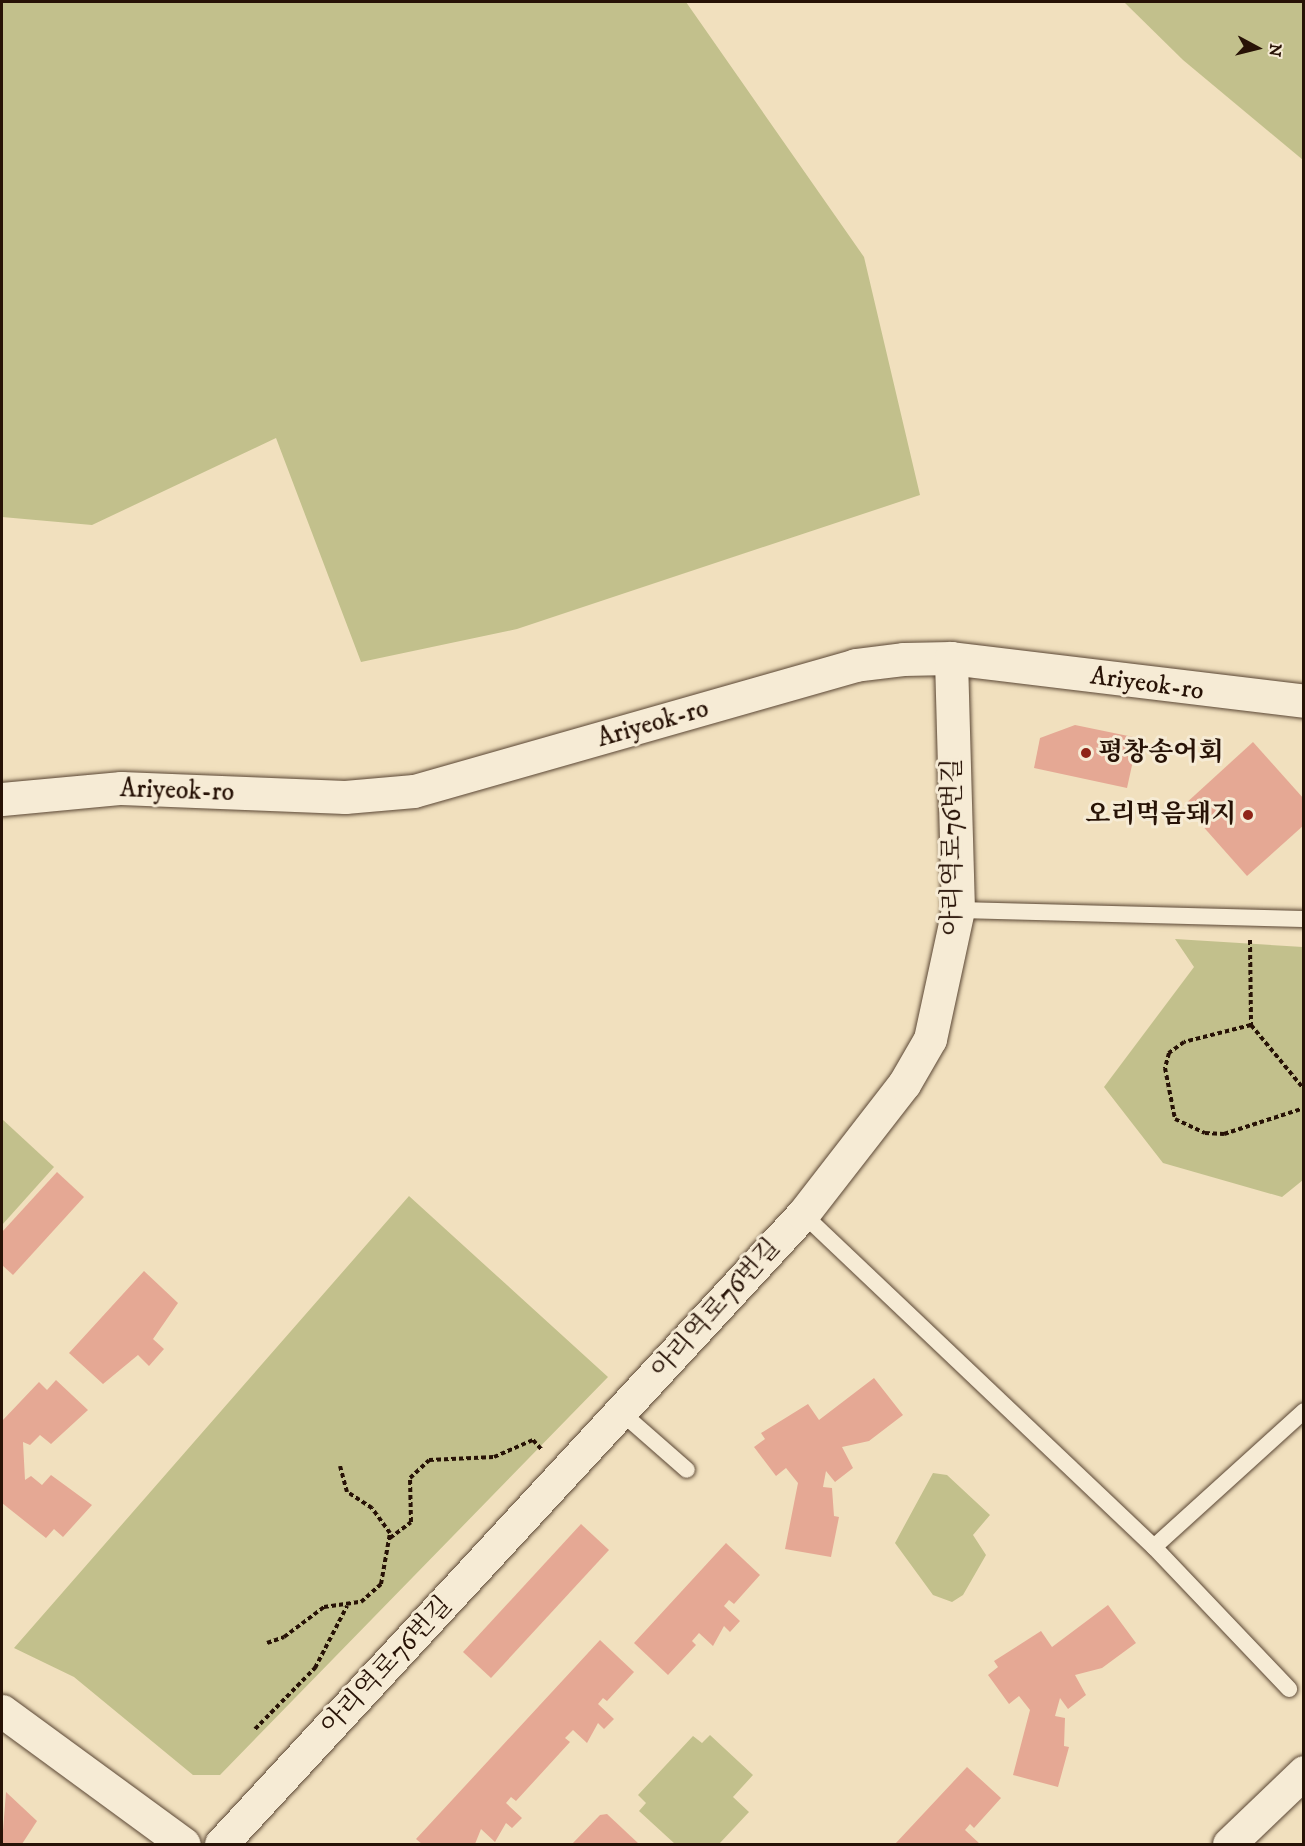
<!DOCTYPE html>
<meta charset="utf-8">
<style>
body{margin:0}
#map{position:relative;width:1305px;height:1846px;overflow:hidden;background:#f1e0be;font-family:"IM FELL DW Pica","Noto Serif KR",serif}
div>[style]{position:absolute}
.green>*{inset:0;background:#c2c08c}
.building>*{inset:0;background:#e5a894}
.path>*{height:4px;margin-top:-2px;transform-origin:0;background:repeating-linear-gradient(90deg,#271206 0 4.5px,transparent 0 7.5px)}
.roads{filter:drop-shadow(0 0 2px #5a4634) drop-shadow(0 0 2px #5a4634)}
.service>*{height:16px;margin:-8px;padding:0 8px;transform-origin:8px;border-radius:8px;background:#f6ebd5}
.minor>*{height:33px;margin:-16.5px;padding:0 16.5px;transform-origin:16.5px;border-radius:16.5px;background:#f6ebd5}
.tertiary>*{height:33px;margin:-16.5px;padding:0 16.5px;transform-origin:16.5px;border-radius:16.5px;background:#f6ebd5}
.dots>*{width:16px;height:16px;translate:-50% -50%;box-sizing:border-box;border:3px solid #f6ebd5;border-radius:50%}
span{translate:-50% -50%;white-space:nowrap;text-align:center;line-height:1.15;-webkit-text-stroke:6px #f6ebd5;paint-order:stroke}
.street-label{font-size:26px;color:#271206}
.poi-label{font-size:26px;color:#271206;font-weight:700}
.left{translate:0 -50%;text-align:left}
.right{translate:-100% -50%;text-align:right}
.frame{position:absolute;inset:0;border:3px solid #271206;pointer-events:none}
.north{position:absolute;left:1227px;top:18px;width:60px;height:60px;-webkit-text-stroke:4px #f6ebd5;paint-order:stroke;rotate:97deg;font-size:16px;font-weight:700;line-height:24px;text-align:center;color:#271206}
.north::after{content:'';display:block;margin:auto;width:21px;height:27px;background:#271206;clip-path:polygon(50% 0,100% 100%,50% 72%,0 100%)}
</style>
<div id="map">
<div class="green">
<i style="clip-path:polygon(2px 2px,686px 2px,864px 257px,920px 495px,517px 629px,361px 662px,276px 438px,92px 525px,2px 517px)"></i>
<i style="clip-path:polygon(1124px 2px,1303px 2px,1303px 160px,1183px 60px)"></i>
<i style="clip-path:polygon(1175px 939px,1303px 947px,1303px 1180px,1282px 1197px,1163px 1163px,1104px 1087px,1194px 967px)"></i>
<i style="clip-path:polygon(2px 1119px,54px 1167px,2px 1225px)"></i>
<i style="clip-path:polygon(409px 1196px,608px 1377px,220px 1775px,193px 1775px,74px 1677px,14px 1648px)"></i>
<i style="clip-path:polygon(933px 1473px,947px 1475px,990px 1515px,973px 1535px,986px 1555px,963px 1595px,952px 1602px,933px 1595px,895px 1543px)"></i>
<i style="clip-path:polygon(710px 1735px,753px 1775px,733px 1797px,749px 1812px,719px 1844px,675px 1844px,639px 1811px,646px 1803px,638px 1795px,693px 1736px,702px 1743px)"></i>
</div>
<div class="building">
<i style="clip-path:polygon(1075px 725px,1138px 738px,1127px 788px,1034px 768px,1040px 738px)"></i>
<i style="clip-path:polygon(1253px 742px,1304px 799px,1304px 825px,1247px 876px,1184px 805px)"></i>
<i style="clip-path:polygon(57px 1172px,84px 1197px,13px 1275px,2px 1265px,2px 1232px)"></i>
<i style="clip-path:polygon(144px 1271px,178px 1303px,153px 1339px,164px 1349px,149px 1366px,138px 1355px,103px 1384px,69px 1353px)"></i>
<i style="clip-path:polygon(874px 1378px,903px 1415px,869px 1441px,842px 1447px,853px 1468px,835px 1482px,826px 1471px,823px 1487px,832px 1488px,834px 1516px,839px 1517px,831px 1557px,785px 1549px,798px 1483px,786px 1468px,776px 1476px,754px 1447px,765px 1439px,761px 1433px,808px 1404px,819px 1420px)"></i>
<i style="clip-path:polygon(56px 1380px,88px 1410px,51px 1444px,40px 1435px,30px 1445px,23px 1442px,25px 1480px,31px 1476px,42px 1485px,51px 1475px,92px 1505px,63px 1537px,54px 1529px,46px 1538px,2px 1503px,2px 1421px,39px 1382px,47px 1390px)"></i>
<i style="clip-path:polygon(581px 1524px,609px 1550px,491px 1678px,463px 1652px)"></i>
<i style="clip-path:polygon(726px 1543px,760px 1575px,734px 1604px,729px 1600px,724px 1606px,740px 1621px,730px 1632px,724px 1626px,713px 1646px,699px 1633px,692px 1641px,696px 1645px,668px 1675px,634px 1643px)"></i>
<i style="clip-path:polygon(1108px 1605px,1136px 1643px,1102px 1668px,1075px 1675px,1086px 1695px,1068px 1709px,1060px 1698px,1055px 1716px,1065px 1718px,1064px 1746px,1069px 1747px,1058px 1787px,1013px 1775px,1030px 1710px,1019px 1696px,1009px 1704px,988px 1675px,998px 1667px,994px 1661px,1041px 1631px,1052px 1647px)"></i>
<i style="clip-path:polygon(600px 1640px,634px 1672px,607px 1701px,603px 1698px,598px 1704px,614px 1719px,604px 1729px,598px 1723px,587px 1743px,573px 1730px,565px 1738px,570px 1742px,516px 1801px,511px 1797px,506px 1803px,522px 1818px,512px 1828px,506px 1823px,495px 1842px,481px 1829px,475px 1844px,422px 1844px,416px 1839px)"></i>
<i style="clip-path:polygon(967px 1767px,1001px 1798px,974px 1828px,970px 1824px,965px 1830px,980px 1844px,895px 1844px)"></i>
<i style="clip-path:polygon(6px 1792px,37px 1821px,22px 1844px,2px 1844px)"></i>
<i style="clip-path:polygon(607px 1814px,639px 1844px,572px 1844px,600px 1815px)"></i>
</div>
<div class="path">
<i style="left:1250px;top:940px;width:85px;rotate:89.3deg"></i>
<i style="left:1251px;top:1025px;width:83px;rotate:50.4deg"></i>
<i style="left:1251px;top:1025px;width:69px;rotate:165.8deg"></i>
<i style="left:1184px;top:1042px;width:19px;rotate:144deg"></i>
<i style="left:1169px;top:1053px;width:16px;rotate:105deg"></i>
<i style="left:1165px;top:1068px;width:52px;rotate:78.9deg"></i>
<i style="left:1175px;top:1119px;width:33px;rotate:25deg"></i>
<i style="left:1205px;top:1133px;width:19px;rotate:3deg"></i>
<i style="left:1224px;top:1134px;width:84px;rotate:-18deg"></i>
<i style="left:390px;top:1538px;width:26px;rotate:-37deg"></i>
<i style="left:411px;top:1522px;width:44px;rotate:-91.3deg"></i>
<i style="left:410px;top:1478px;width:26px;rotate:-43deg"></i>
<i style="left:429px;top:1460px;width:65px;rotate:-2.6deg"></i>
<i style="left:494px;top:1457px;width:43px;rotate:-23.6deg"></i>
<i style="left:533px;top:1440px;width:13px;rotate:48deg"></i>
<i style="left:267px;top:1643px;width:18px;rotate:-19deg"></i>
<i style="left:284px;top:1637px;width:50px;rotate:-36.9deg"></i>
<i style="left:324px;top:1607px;width:37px;rotate:-8deg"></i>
<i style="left:361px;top:1602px;width:27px;rotate:-42deg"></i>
<i style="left:381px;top:1584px;width:52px;rotate:-80deg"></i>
<i style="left:390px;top:1533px;width:31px;rotate:-126deg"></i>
<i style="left:372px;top:1508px;width:30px;rotate:-147deg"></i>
<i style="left:347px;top:1492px;width:27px;rotate:-105deg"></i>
<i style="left:255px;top:1729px;width:86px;rotate:-45.5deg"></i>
<i style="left:315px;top:1668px;width:70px;rotate:-62.7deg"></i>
</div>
<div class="roads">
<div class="service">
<i style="left:958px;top:910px;width:346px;rotate:1.5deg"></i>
<i style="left:803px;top:1214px;width:484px;rotate:43.5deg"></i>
<i style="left:1154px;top:1547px;width:196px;rotate:46.4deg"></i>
<i style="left:622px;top:1413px;width:86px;rotate:41.2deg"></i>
<i style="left:1154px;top:1547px;width:202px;rotate:-42.2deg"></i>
</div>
<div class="minor">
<i style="left:2px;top:799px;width:120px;rotate:-5.3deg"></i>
<i style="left:121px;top:788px;width:224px;rotate:2.3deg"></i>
<i style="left:345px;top:797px;width:69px;rotate:-5deg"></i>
<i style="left:414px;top:791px;width:459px;rotate:-15.9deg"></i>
<i style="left:855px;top:665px;width:48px;rotate:-7.1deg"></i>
<i style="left:903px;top:659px;width:48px;rotate:-1.2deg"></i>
<i style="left:951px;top:658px;width:356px;rotate:6.9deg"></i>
<i style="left:2px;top:1711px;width:225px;rotate:36.2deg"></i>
<i style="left:221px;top:1844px;width:858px;rotate:-47.27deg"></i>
<i style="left:803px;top:1214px;width:165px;rotate:-52.2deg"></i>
<i style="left:904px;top:1084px;width:52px;rotate:-60deg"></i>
<i style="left:930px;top:1039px;width:132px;rotate:-77.8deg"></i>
<i style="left:958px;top:910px;width:252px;rotate:-91.6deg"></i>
</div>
<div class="tertiary">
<i style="left:1229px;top:1844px;width:104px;rotate:-43.8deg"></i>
</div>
</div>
<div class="dots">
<i style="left:1086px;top:753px;background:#8f2418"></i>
<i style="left:1248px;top:815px;background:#8f2418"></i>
</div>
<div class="street-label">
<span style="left:1147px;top:684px;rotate:8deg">Ariyeok-ro</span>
<span style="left:653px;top:724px;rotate:-16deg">Ariyeok-ro</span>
<span style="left:177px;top:791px;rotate:2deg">Ariyeok-ro</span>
<span style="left:953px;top:847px;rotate:-90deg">아리역로76번길</span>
<span style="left:716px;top:1309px;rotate:-48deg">아리역로76번길</span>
<span style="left:387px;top:1666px;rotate:-47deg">아리역로76번길</span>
</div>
<div class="poi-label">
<span class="left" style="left:1098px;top:753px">평창송어회</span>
<span class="right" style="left:1236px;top:815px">오리먹음돼지</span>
</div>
<div class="frame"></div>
<div class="north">N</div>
</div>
